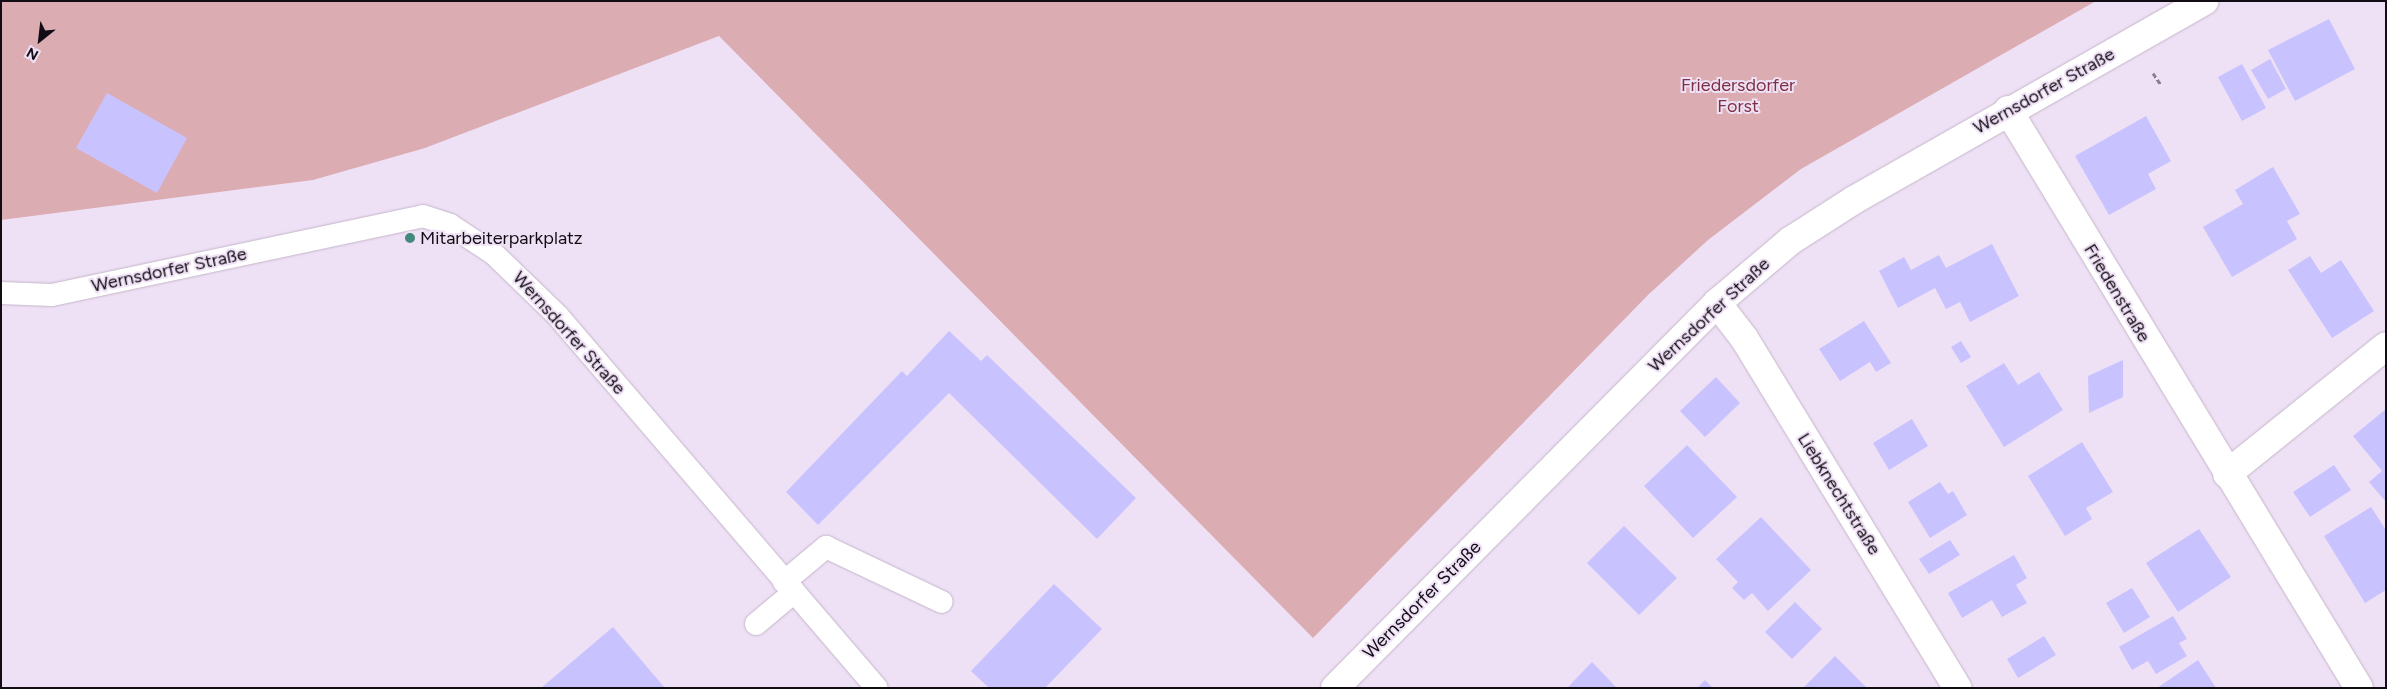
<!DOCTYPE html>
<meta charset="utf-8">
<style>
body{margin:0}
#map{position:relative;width:2387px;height:689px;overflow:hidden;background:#efe1f5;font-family:Figtree,sans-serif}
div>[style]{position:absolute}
.green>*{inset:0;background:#dcacb3}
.building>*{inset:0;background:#c8c3fe}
.path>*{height:3px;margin-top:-1.5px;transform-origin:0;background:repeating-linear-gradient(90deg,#897f8d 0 5px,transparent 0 7.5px)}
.roads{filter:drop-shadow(0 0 1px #c4b6ca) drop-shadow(0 0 1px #c4b6ca)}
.lane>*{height:22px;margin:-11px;padding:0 11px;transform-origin:11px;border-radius:11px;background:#fff}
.street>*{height:28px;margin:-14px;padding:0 14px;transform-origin:14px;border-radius:14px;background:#fff}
.secondary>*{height:28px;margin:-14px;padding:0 14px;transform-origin:14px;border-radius:14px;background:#fff}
.dots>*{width:14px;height:14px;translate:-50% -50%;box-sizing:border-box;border:2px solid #efe1f5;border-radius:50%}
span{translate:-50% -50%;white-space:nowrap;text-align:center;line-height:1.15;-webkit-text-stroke:4px #efe1f5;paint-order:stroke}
.park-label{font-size:18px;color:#7f2f42}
.street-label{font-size:18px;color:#120d14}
.poi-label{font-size:18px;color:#120d14}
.left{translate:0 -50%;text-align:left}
.frame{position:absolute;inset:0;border:2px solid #120d14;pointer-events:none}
.north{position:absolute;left:15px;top:15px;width:50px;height:50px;-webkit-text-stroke:4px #efe1f5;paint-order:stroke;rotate:209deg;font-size:14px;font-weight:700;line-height:20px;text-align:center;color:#120d14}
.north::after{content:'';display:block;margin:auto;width:18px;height:22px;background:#120d14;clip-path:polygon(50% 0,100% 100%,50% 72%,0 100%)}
</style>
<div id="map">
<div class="green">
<i style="clip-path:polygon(1px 1px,1579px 2px,2096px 1px,1801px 169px,1708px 240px,1648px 295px,1313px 638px,719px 36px,425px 148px,313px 180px,1px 220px)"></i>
</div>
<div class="building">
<i style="clip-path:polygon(2329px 19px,2355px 69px,2295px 101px,2268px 50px)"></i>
<i style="clip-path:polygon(2270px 59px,2286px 89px,2268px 99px,2251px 70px)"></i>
<i style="clip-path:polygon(2242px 64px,2266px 108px,2242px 121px,2218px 77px)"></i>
<i style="clip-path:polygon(107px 93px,187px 138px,157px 193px,76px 148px)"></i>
<i style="clip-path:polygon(2146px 116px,2171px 161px,2148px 174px,2156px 189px,2109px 215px,2075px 156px)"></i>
<i style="clip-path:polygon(2273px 167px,2300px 214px,2287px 221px,2297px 239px,2232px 277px,2203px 227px,2243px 204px,2235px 190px)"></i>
<i style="clip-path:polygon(1992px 244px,2019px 296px,1970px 322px,1960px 302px,1946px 309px,1935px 288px,1898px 308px,1879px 271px,1904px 257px,1911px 270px,1939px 255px,1946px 268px)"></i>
<i style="clip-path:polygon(2310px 256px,2321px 273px,2341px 260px,2374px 311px,2332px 338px,2288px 270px)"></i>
<i style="clip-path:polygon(1864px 321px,1891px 363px,1876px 372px,1870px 362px,1840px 381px,1819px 349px)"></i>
<i style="clip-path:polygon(949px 331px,981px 361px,987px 355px,1136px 498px,1097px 539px,949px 393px,818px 525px,786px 492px,902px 371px,907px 376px)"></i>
<i style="clip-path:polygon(1961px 341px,1971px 357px,1961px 363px,1951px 347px)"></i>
<i style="clip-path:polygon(2123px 360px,2123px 397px,2089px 413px,2088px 376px)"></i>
<i style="clip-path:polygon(2004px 363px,2018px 385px,2039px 372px,2063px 410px,2004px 447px,1966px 386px)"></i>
<i style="clip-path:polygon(1716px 377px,1740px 403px,1705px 437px,1680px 411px)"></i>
<i style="clip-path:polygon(2386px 409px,2386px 502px,2369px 482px,2382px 471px,2353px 436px)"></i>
<i style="clip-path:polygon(1912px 419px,1928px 446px,1889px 470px,1873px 443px)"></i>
<i style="clip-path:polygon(2082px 442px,2113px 492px,2086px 508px,2092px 519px,2065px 536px,2028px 476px)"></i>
<i style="clip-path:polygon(1687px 445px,1737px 497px,1693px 538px,1644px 486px)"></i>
<i style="clip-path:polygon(2334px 465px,2351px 490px,2310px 517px,2293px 492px)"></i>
<i style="clip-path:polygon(1940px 482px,1948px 494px,1953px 491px,1967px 515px,1930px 538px,1908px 502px)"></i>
<i style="clip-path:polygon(2371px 507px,2386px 530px,2386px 590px,2365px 603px,2324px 536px)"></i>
<i style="clip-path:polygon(1761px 517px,1811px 570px,1768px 611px,1752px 593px,1744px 600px,1732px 588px,1738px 582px,1716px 559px)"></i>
<i style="clip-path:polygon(1624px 526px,1677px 578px,1639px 615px,1587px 563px)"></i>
<i style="clip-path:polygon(2199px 529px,2231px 577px,2178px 612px,2146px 563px)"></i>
<i style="clip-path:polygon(1950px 540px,1960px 555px,1929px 574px,1919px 559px)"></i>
<i style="clip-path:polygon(2014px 555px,2027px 578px,2016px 585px,2027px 603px,2002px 617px,1992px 600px,1962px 618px,1948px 593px)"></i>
<i style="clip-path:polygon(1054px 584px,1102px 629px,1045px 688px,989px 688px,971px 671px)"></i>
<i style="clip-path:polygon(2132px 588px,2150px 617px,2124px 633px,2106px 603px)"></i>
<i style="clip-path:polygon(1795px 602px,1822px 629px,1792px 659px,1765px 632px)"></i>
<i style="clip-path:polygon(2173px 616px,2187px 639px,2179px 643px,2187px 656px,2156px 674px,2148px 661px,2132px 670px,2119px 647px)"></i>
<i style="clip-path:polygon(613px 627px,665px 688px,541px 688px)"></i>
<i style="clip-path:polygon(2044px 636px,2056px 655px,2018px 678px,2007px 659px)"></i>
<i style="clip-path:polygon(1835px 656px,1867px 688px,1803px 688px)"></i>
<i style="clip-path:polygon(2198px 660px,2216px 688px,2157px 688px)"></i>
<i style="clip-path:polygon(1592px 662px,1617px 688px,1567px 688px)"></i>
<i style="clip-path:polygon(1705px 680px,1713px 688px,1697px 688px)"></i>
</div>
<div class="path">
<i style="left:2153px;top:73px;width:14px;rotate:56deg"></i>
</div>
<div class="roads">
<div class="lane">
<i style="left:1px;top:293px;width:51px;rotate:2.2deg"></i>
<i style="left:52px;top:295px;width:379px;rotate:-12deg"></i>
<i style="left:423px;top:216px;width:28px;rotate:18deg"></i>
<i style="left:450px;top:225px;width:53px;rotate:33.4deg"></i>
<i style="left:494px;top:254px;width:88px;rotate:44.1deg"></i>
<i style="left:557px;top:315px;width:491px;rotate:49.4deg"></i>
<i style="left:784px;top:582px;width:55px;rotate:-39.8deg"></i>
<i style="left:826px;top:547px;width:128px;rotate:25.4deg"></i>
<i style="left:756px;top:624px;width:50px;rotate:-40.1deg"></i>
</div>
<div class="street">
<i style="left:2008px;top:110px;width:676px;rotate:58.73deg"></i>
<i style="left:1717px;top:303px;width:44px;rotate:52.4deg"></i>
<i style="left:1744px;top:338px;width:410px;rotate:58.6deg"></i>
<i style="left:2227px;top:474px;width:204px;rotate:-38.8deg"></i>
</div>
<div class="secondary">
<i style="left:1335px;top:688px;width:542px;rotate:-45.22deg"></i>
<i style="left:1717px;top:303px;width:96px;rotate:-40.3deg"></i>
<i style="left:1790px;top:241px;width:76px;rotate:-32.6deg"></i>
<i style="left:1854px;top:200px;width:403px;rotate:-29.6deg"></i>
</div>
</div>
<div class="dots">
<i style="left:410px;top:238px;background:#45887c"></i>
</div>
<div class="park-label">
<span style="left:1738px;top:96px">Friedersdorfer<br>Forst</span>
</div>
<div class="street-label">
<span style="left:2044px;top:91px;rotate:-29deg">Wernsdorfer Straße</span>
<span style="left:169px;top:270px;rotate:-12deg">Wernsdorfer Straße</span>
<span style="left:2117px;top:293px;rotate:59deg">Friedenstraße</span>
<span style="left:1709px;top:315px;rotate:-43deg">Wernsdorfer Straße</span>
<span style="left:569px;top:333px;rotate:48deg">Wernsdorfer Straße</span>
<span style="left:1839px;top:494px;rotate:58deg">Liebknechtstraße</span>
<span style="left:1422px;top:600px;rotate:-45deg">Wernsdorfer Straße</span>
</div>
<div class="poi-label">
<span class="left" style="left:420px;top:238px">Mitarbeiterparkplatz</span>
</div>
<div class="frame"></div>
<div class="north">N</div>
</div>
